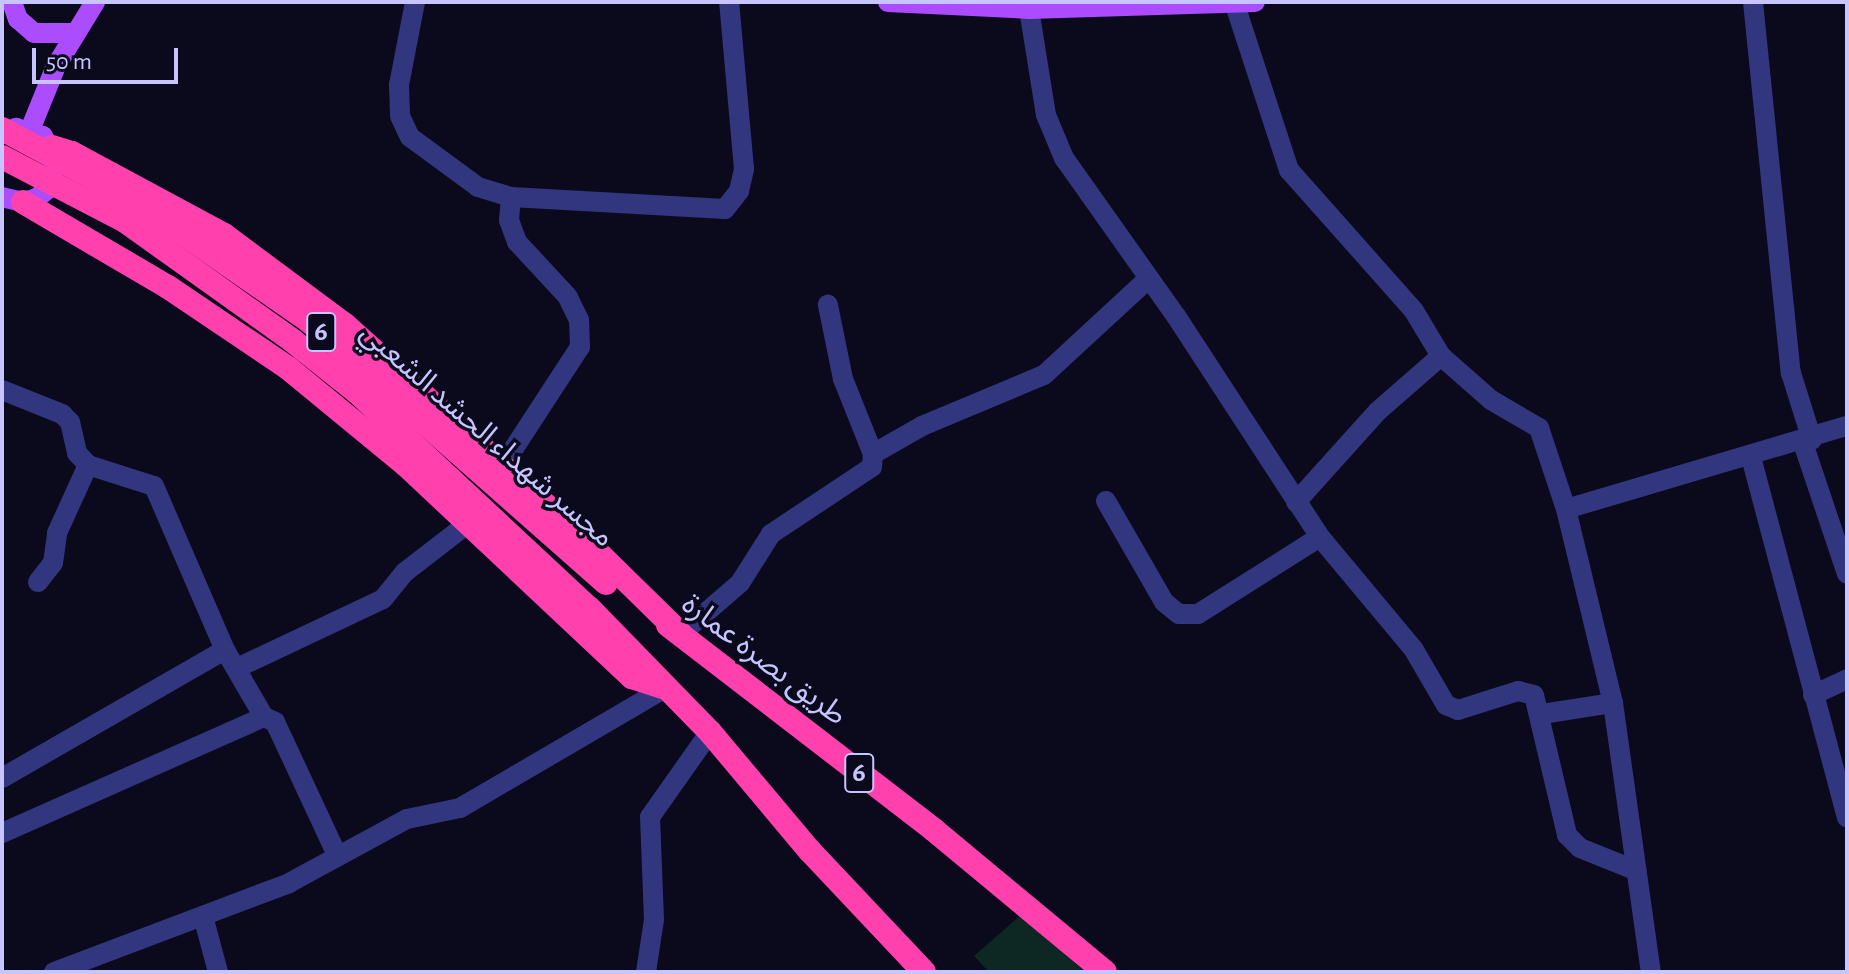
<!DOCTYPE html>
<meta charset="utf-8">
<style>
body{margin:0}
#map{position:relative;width:1849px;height:974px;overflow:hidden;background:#0b0a1c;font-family:"Alegreya Sans","Noto Sans Arabic",sans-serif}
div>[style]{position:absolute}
.green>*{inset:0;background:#0d2723}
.minor>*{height:20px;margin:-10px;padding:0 10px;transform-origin:10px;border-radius:10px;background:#31367f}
.major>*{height:20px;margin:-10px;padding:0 10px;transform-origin:10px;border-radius:10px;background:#ac4cff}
.highway>*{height:24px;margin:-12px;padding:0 12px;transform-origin:12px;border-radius:12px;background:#ff40ad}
.highway-bridge>*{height:24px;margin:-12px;padding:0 12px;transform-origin:12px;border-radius:12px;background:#ff40ad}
span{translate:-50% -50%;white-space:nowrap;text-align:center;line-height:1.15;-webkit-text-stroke:7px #0b0a1c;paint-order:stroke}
.shield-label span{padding:2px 6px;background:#0b0a1c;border:2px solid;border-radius:6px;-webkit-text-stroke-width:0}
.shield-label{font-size:28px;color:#c7c5ff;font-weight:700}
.street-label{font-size:30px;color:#c7c5ff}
.frame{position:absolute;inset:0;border:4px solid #c7c5ff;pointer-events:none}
.scale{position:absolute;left:32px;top:48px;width:146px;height:36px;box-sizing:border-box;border:4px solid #c7c5ff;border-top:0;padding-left:10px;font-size:24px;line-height:28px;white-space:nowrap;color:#c7c5ff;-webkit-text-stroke:6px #0b0a1c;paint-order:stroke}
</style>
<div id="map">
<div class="green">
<i style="clip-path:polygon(1021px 915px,1085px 972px,989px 972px,974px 956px)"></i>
</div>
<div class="minor">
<i style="left:415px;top:2px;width:85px;rotate:100.9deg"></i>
<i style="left:399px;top:85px;width:31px;rotate:88deg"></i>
<i style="left:400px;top:116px;width:23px;rotate:65deg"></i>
<i style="left:410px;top:137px;width:84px;rotate:36.3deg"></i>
<i style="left:478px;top:187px;width:34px;rotate:17deg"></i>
<i style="left:511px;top:197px;width:214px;rotate:3.2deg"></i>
<i style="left:725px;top:209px;width:23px;rotate:-52deg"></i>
<i style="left:739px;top:191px;width:23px;rotate:-77deg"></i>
<i style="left:744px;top:169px;width:168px;rotate:-95.1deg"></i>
<i style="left:1753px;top:2px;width:373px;rotate:84.2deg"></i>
<i style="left:1791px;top:373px;width:70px;rotate:72.6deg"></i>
<i style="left:1235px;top:5px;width:174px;rotate:71.9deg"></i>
<i style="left:1289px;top:170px;width:188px;rotate:48.4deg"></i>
<i style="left:1414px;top:311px;width:52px;rotate:59deg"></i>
<i style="left:1441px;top:356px;width:67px;rotate:41.3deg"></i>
<i style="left:1491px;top:400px;width:56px;rotate:30.3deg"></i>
<i style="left:1539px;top:428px;width:85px;rotate:71.6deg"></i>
<i style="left:1566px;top:509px;width:200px;rotate:76.4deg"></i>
<i style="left:1613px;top:703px;width:272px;rotate:82deg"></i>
<i style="left:1029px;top:9px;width:107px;rotate:80.9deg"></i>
<i style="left:1046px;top:115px;width:47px;rotate:67.3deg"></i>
<i style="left:1064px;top:158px;width:194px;rotate:54.7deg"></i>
<i style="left:1176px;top:316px;width:264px;rotate:56.9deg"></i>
<i style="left:1320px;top:537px;width:147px;rotate:50.2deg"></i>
<i style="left:1414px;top:650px;width:64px;rotate:59.8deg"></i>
<i style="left:1446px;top:705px;width:13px;rotate:23deg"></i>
<i style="left:1458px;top:710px;width:63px;rotate:-17.6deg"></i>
<i style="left:1518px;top:691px;width:16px;rotate:14deg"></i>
<i style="left:1534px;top:695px;width:144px;rotate:76.7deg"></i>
<i style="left:1567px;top:835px;width:18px;rotate:45deg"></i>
<i style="left:1580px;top:848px;width:61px;rotate:22deg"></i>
<i style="left:2px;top:390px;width:65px;rotate:21.8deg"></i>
<i style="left:62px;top:414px;width:11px;rotate:45deg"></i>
<i style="left:70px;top:422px;width:32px;rotate:77deg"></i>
<i style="left:77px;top:453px;width:16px;rotate:47deg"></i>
<i style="left:88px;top:465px;width:69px;rotate:17.7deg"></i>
<i style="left:154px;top:486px;width:179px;rotate:66.6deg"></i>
<i style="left:225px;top:650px;width:78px;rotate:59.8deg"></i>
<i style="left:264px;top:717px;width:12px;rotate:24deg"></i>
<i style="left:275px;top:722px;width:147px;rotate:65deg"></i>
<i style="left:1803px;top:443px;width:138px;rotate:71.4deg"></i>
<i style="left:873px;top:454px;width:56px;rotate:-29.7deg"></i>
<i style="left:922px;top:426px;width:132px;rotate:-22.7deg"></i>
<i style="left:1044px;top:375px;width:142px;rotate:-42.7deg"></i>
<i style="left:1751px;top:457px;width:373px;rotate:75.1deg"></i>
<i style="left:503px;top:465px;width:141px;rotate:-56.9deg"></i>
<i style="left:580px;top:347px;width:27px;rotate:-92deg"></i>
<i style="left:579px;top:320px;width:25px;rotate:-116deg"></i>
<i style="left:568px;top:297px;width:75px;rotate:-132.8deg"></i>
<i style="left:517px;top:242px;width:23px;rotate:-110deg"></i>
<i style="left:509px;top:220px;width:23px;rotate:-85deg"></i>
<i style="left:1106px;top:501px;width:116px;rotate:60.1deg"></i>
<i style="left:1164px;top:602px;width:19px;rotate:39deg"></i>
<i style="left:1179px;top:614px;width:19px"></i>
<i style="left:1198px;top:614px;width:144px;rotate:-32.3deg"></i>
<i style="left:1296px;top:502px;width:122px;rotate:-48deg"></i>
<i style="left:1378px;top:411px;width:84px;rotate:-41.1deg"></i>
<i style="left:1566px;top:509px;width:293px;rotate:-16.5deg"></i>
<i style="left:38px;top:582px;width:24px;rotate:-52deg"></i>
<i style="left:53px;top:563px;width:30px;rotate:-82deg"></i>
<i style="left:57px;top:533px;width:75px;rotate:-65.5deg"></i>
<i style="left:681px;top:634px;width:78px;rotate:-40.8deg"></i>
<i style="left:740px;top:583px;width:58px;rotate:-57.7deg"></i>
<i style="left:771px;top:534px;width:121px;rotate:-33.6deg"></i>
<i style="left:872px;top:467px;width:13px;rotate:-86deg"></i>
<i style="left:873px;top:454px;width:81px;rotate:-111.8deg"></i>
<i style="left:843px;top:379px;width:76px;rotate:-101.5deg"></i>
<i style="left:237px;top:668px;width:161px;rotate:-25.3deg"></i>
<i style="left:383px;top:599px;width:35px;rotate:-51deg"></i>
<i style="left:405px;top:572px;width:78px;rotate:-37.7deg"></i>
<i style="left:1813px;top:695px;width:38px;rotate:-25deg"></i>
<i style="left:1542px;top:714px;width:72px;rotate:-8.8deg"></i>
<i style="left:2px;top:778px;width:257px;rotate:-29.9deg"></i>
<i style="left:2px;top:833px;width:287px;rotate:-23.9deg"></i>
<i style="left:203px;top:916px;width:58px;rotate:75deg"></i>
<i style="left:54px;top:972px;width:251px;rotate:-20.7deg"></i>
<i style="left:289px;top:883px;width:134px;rotate:-28.5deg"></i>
<i style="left:407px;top:819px;width:54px;rotate:-11.7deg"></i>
<i style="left:460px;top:808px;width:238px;rotate:-30.3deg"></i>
<i style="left:646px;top:972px;width:53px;rotate:-81.3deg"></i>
<i style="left:654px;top:920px;width:103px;rotate:-92.2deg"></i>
<i style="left:650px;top:817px;width:104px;rotate:-54.8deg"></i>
</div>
<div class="major">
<i style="left:12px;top:2px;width:18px;rotate:71deg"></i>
<i style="left:18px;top:19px;width:21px;rotate:41deg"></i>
<i style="left:34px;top:33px;width:39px"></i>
<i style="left:888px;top:2px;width:141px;rotate:2.8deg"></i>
<i style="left:1029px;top:9px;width:226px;rotate:-1.8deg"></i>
<i style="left:30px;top:130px;width:69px;rotate:-67.9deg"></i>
<i style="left:56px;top:66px;width:75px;rotate:-58.6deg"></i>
<i style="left:2px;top:133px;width:15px;rotate:-20deg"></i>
<i style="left:16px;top:128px;width:28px;rotate:17deg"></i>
<i style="left:43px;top:136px;width:28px;rotate:63deg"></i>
<i style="left:56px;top:161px;width:29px;rotate:106deg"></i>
<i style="left:48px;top:189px;width:14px;rotate:141deg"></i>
<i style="left:37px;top:198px;width:15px;rotate:164deg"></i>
<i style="left:23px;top:202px;width:22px;rotate:-167deg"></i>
</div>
<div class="highway">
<i style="left:52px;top:147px;width:21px;rotate:17deg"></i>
<i style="left:72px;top:153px;width:173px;rotate:28.3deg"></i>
<i style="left:224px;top:235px;width:149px;rotate:36.6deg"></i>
<i style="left:344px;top:324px;width:328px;rotate:41.9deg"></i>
<i style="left:588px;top:543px;width:130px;rotate:44.4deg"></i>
<i style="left:23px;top:202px;width:168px;rotate:30.4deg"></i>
<i style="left:168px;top:287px;width:145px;rotate:34deg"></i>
<i style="left:288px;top:368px;width:153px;rotate:39.4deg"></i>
<i style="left:406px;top:465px;width:310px;rotate:43.2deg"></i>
<i style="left:632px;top:677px;width:35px;rotate:18deg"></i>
<i style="left:589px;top:608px;width:173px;rotate:45.7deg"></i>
<i style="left:710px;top:732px;width:155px;rotate:50deg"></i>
<i style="left:810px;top:851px;width:166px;rotate:46.7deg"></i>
<i style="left:668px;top:625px;width:336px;rotate:37.6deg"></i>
<i style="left:934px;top:830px;width:222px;rotate:39.7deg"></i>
</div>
<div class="highway-bridge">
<i style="left:2px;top:129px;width:152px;rotate:28.2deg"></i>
<i style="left:136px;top:201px;width:211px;rotate:34.7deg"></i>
<i style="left:309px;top:321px;width:396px;rotate:41.4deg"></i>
<i style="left:2px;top:157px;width:139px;rotate:27.5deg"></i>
<i style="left:125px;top:221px;width:206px;rotate:35.5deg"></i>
<i style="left:293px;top:341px;width:82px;rotate:38.6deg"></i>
<i style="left:357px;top:392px;width:317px;rotate:43deg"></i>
</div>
<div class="shield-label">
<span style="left:321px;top:332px">6</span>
<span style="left:859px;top:773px">6</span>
</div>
<div class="street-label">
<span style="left:487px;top:435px;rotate:41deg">مجسر شهداء الحشد الشعبي</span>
<span style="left:764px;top:660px;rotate:37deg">طريق بصرة عمارة</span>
</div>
<div class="frame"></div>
<div class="scale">50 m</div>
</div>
